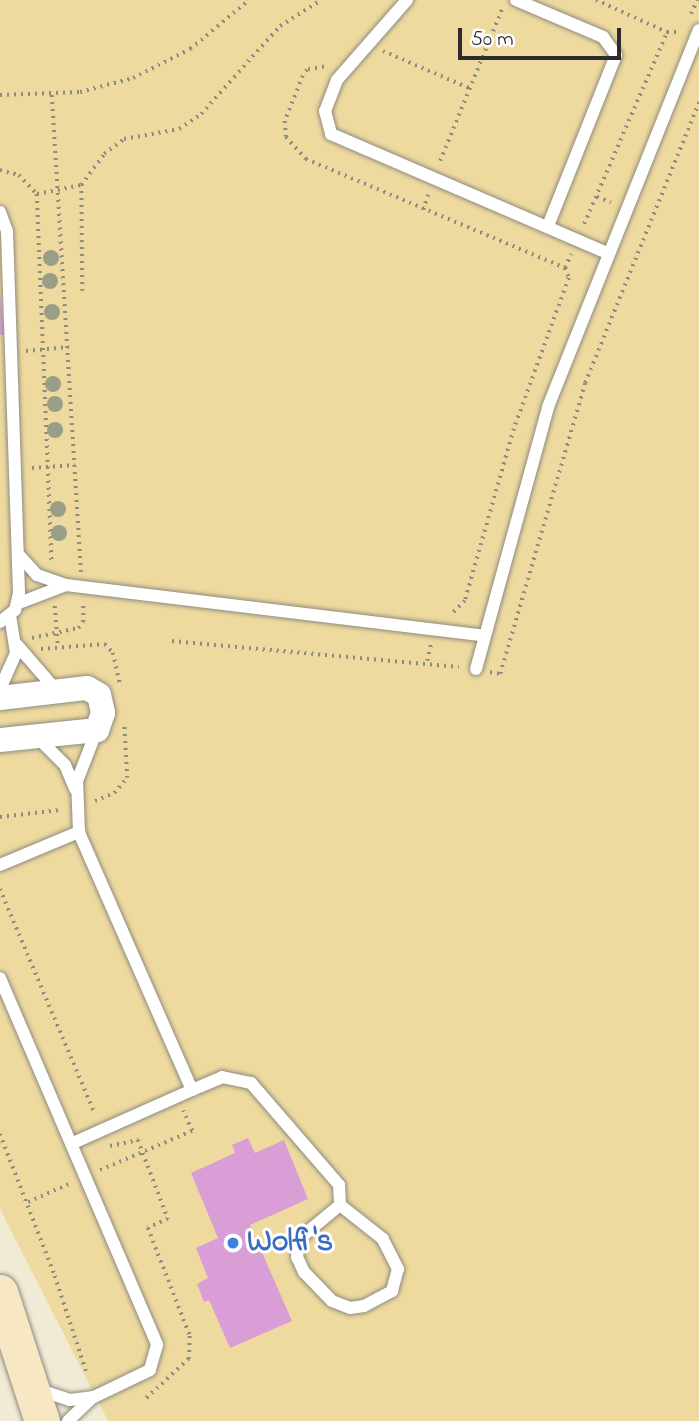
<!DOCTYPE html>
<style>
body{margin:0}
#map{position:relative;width:699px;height:1421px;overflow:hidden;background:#f1ebd6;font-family:"Indie Flower",sans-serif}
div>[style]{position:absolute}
.sand>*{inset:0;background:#eeda9e}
.building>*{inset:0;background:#d99ed5}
.path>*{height:3.5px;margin-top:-1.75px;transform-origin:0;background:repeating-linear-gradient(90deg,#8e8b80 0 2px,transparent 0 7px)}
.roads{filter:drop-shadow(0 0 2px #8e8b80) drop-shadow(0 0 2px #8e8b80)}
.service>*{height:12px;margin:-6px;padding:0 6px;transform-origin:6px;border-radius:6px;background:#fff}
.minor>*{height:24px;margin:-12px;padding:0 12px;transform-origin:12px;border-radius:12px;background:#fff}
.secondary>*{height:35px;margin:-17.5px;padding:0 17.5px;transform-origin:17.5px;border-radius:17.5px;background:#f7e8c3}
.trees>*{width:16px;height:16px;margin:-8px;border-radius:50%;background:#999f86}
.dots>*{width:19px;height:19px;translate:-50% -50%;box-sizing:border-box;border:4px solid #fff;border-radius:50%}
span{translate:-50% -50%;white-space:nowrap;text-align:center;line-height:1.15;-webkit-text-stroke:6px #fff;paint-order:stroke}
.shop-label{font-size:32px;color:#366cbe;font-weight:700}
.left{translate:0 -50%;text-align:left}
.scale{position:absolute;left:458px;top:28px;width:163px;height:32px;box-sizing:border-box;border:4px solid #2b2b2b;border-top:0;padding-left:9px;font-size:21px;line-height:24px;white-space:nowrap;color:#2b2b2b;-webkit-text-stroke:5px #fff;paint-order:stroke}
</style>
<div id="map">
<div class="sand">
<i style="clip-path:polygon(0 0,699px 0,699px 1421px,108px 1421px,0 1209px)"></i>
</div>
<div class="building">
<i style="clip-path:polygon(0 292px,4px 335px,0 335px)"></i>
<i style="clip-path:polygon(248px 1138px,255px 1153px,284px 1140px,308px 1199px,250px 1225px,292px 1321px,230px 1348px,209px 1300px,204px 1302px,197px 1284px,208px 1278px,196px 1248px,218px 1238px,191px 1173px,235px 1153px,232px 1145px)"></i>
</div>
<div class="path">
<i style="left:596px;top:0;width:78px;rotate:24.3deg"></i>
<i style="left:667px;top:32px;width:13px"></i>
<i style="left:691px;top:14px;width:15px;rotate:-67deg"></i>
<i style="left:383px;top:51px;width:94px;rotate:23.3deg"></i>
<i style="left:324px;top:67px;width:17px;rotate:170deg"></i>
<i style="left:307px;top:70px;width:7px;rotate:124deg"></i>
<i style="left:303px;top:76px;width:48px;rotate:111.8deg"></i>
<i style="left:285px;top:121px;width:16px;rotate:86deg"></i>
<i style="left:286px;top:137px;width:30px;rotate:48deg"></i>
<i style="left:306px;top:159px;width:281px;rotate:22.8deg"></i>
<i style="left:565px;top:268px;width:11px;rotate:68deg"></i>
<i style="left:569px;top:278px;width:161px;rotate:110deg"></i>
<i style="left:514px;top:429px;width:179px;rotate:105.9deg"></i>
<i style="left:465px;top:601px;width:18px;rotate:135deg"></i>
<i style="left:0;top:95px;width:80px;rotate:-2.1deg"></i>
<i style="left:80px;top:92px;width:55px;rotate:-14.8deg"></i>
<i style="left:133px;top:78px;width:64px;rotate:-27deg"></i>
<i style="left:190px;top:49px;width:77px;rotate:-39.7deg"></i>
<i style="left:52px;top:95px;width:478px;rotate:86.5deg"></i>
<i style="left:440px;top:161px;width:166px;rotate:-67.8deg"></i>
<i style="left:0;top:170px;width:20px;rotate:15deg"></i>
<i style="left:19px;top:175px;width:26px;rotate:47deg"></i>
<i style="left:37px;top:194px;width:370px;rotate:87.7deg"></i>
<i style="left:37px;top:194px;width:45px;rotate:-11.6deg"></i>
<i style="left:597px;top:197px;width:15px;rotate:20deg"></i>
<i style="left:423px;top:210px;width:16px;rotate:-72deg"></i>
<i style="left:584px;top:224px;width:209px;rotate:-66.6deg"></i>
<i style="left:565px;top:268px;width:15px;rotate:-67deg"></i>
<i style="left:82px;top:291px;width:106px;rotate:-90.5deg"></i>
<i style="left:81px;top:185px;width:39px;rotate:-53deg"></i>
<i style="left:104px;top:154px;width:25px;rotate:-37deg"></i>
<i style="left:124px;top:139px;width:56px;rotate:-10.3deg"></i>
<i style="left:179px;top:129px;width:27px;rotate:-34deg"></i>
<i style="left:201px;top:114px;width:118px;rotate:-48.1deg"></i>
<i style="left:280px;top:26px;width:49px;rotate:-32.4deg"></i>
<i style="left:26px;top:351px;width:43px;rotate:-5.3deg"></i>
<i style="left:32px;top:468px;width:43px;rotate:-4deg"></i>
<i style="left:55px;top:606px;width:40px;rotate:85.7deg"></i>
<i style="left:32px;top:638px;width:47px;rotate:-12.3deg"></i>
<i style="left:78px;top:628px;width:8px;rotate:-50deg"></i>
<i style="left:83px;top:622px;width:18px;rotate:-90deg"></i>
<i style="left:172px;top:641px;width:288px;rotate:5.2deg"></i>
<i style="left:41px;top:649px;width:64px;rotate:-4.5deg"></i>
<i style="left:105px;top:644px;width:12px;rotate:48deg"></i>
<i style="left:113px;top:653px;width:31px;rotate:77deg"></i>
<i style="left:427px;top:661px;width:17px;rotate:-77deg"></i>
<i style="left:490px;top:672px;width:10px;rotate:11deg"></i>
<i style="left:500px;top:674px;width:303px;rotate:-73.7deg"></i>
<i style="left:585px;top:383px;width:303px;rotate:-67.9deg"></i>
<i style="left:95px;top:801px;width:21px;rotate:-23deg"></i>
<i style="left:114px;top:793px;width:20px;rotate:-49deg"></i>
<i style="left:127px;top:778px;width:53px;rotate:-93.2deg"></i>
<i style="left:0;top:817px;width:60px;rotate:-6.7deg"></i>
<i style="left:0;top:889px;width:244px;rotate:67.1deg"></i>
<i style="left:0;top:1134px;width:152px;rotate:68.8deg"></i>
<i style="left:55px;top:1276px;width:100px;rotate:71.9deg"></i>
<i style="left:110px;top:1146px;width:29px;rotate:-12deg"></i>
<i style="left:138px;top:1140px;width:85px;rotate:69.2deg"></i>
<i style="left:168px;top:1219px;width:22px;rotate:156deg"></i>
<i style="left:148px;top:1228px;width:116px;rotate:68.7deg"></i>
<i style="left:190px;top:1336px;width:23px;rotate:92deg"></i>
<i style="left:189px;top:1359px;width:59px;rotate:137.1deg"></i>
<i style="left:100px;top:1170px;width:100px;rotate:-23deg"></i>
<i style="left:192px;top:1131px;width:22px;rotate:-114deg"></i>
<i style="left:28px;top:1202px;width:47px;rotate:-23.8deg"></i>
</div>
<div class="roads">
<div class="service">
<i style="left:407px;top:0;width:106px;rotate:131.2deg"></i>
<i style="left:337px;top:80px;width:33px;rotate:111deg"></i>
<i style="left:325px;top:111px;width:24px;rotate:75deg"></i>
<i style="left:331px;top:134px;width:301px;rotate:23.3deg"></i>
<i style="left:516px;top:0;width:95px;rotate:23deg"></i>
<i style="left:603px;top:37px;width:22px;rotate:54deg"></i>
<i style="left:616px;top:55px;width:184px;rotate:111.7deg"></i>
<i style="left:0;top:212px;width:20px;rotate:70deg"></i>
<i style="left:7px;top:231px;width:362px;rotate:88.1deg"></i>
<i style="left:19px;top:593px;width:17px;rotate:103deg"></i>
<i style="left:15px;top:610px;width:19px;rotate:141deg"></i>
<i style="left:18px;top:554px;width:28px;rotate:48deg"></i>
<i style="left:37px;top:575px;width:31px;rotate:19deg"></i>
<i style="left:66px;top:585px;width:419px;rotate:6.9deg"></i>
<i style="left:19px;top:603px;width:50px;rotate:-21deg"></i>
<i style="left:17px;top:645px;width:60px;rotate:49.1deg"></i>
<i style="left:476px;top:669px;width:272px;rotate:-74.6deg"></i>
<i style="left:548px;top:407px;width:406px;rotate:-68.2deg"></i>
<i style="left:0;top:689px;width:39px;rotate:-66deg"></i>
<i style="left:16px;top:653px;width:37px;rotate:-99deg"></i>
<i style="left:37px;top:737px;width:40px;rotate:45deg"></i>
<i style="left:65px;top:765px;width:26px;rotate:67deg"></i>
<i style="left:0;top:865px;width:86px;rotate:-22.7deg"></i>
<i style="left:0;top:978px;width:399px;rotate:66.8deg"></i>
<i style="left:157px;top:1345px;width:26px;rotate:106deg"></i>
<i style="left:150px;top:1370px;width:62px;rotate:154.3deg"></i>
<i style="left:94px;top:1397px;width:24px;rotate:173deg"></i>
<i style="left:70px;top:1400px;width:33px;rotate:-162deg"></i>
<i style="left:192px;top:1090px;width:33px;rotate:-23deg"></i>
<i style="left:222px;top:1077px;width:30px;rotate:12deg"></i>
<i style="left:251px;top:1083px;width:135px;rotate:49.2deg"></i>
<i style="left:339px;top:1185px;width:20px;rotate:87deg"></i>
<i style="left:340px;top:1205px;width:53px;rotate:140.3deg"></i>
<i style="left:299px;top:1239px;width:18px;rotate:96deg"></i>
<i style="left:297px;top:1257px;width:17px;rotate:65deg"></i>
<i style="left:304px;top:1272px;width:40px;rotate:46deg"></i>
<i style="left:332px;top:1301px;width:19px;rotate:21deg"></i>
<i style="left:350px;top:1308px;width:14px;rotate:-8deg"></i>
<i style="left:364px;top:1306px;width:32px;rotate:-28deg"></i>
<i style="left:392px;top:1291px;width:23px;rotate:-75deg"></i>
<i style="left:398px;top:1269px;width:34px;rotate:-117deg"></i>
<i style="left:383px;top:1239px;width:55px;rotate:-141.7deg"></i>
<i style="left:73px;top:1143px;width:130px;rotate:-24deg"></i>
<i style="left:192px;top:1090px;width:282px;rotate:-113.7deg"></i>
<i style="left:79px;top:832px;width:51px;rotate:-92.2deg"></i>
<i style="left:77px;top:781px;width:55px;rotate:-68.6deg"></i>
<i style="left:68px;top:1421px;width:35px;rotate:-44deg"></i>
</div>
<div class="minor">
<i style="left:0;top:698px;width:88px;rotate:-6.6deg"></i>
<i style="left:87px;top:688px;width:14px;rotate:30deg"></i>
<i style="left:99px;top:695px;width:18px;rotate:77deg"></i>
<i style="left:103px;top:713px;width:18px;rotate:109deg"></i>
<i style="left:97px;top:730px;width:98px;rotate:174.1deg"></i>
</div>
<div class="secondary">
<i style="left:0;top:1292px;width:136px;rotate:72deg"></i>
</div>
</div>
<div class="trees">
<i style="left:51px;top:258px"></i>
<i style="left:50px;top:281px"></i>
<i style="left:52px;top:312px"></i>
<i style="left:53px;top:384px"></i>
<i style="left:55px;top:404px"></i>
<i style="left:55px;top:430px"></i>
<i style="left:58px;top:509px"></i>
<i style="left:59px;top:533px"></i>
</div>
<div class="dots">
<i style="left:233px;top:1243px;background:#3f7fe0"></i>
</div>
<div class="shop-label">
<span class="left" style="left:247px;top:1243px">Wolfi's</span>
</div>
<div class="scale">50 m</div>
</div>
